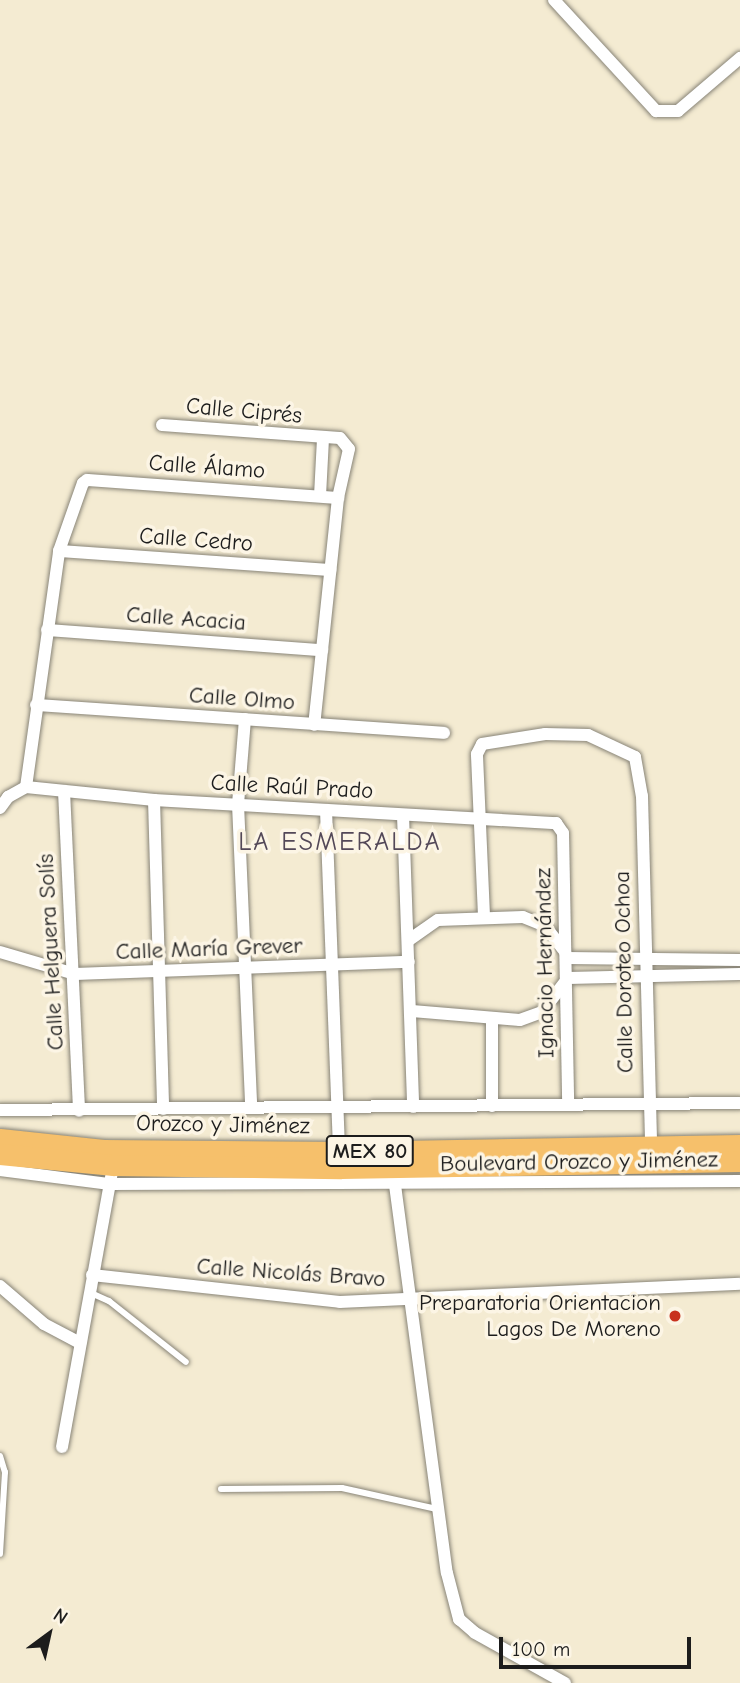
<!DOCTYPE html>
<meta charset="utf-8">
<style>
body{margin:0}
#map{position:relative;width:740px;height:1683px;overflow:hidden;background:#f4ebd2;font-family:"Comic Neue",sans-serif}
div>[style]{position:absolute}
.roads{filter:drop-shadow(0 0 2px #888477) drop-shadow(0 0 2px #888477)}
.service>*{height:6px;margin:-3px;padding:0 3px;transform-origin:3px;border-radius:3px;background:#fff}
.minor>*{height:12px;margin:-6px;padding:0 6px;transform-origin:6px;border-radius:6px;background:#fff}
.trunk>*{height:21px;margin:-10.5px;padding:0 10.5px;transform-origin:10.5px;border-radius:10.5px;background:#f6c06b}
.dots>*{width:19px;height:19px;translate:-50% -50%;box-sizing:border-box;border:4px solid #fcf5e5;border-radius:50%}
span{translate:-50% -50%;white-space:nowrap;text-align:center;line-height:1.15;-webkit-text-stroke:7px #fcf5e5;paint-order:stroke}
.shield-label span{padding:2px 5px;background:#fcf5e5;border:2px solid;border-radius:5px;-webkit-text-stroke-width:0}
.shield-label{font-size:21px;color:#1c1c1c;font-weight:700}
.street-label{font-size:23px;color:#1c1c1c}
.poi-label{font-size:23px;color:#1c1c1c}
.right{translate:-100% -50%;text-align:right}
.quarter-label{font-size:26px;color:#534858;letter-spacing:2px}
.north{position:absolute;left:14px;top:1599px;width:70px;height:70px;-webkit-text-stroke:5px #fcf5e5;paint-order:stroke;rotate:33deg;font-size:19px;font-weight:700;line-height:28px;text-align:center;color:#1c1c1c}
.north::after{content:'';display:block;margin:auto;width:24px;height:32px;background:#1c1c1c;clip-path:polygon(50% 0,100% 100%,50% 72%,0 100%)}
.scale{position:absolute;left:499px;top:1637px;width:192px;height:32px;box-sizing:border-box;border:4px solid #1c1c1c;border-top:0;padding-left:9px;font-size:21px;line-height:24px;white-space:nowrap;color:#1c1c1c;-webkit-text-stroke:5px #fcf5e5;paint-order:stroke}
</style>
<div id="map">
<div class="roads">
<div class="service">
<i style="left:91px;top:1293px;width:20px;rotate:24deg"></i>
<i style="left:109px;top:1301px;width:98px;rotate:38.4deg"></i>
<i style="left:0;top:1456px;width:17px;rotate:73deg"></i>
<i style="left:5px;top:1472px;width:82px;rotate:93.5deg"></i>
<i style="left:221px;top:1489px;width:121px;rotate:-0.5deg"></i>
<i style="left:342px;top:1488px;width:97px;rotate:12.5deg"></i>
</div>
<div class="minor">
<i style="left:554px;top:0;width:151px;rotate:47.4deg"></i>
<i style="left:656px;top:111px;width:22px"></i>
<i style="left:678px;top:111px;width:82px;rotate:-40.5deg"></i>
<i style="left:162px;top:425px;width:178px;rotate:4.2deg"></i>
<i style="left:340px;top:438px;width:14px;rotate:51deg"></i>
<i style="left:349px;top:449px;width:50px;rotate:102.7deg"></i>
<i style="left:338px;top:498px;width:228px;rotate:96deg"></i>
<i style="left:320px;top:496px;width:58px;rotate:-87deg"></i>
<i style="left:59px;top:551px;width:272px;rotate:4deg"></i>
<i style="left:47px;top:630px;width:276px;rotate:4.2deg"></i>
<i style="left:36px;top:705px;width:409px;rotate:3.9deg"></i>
<i style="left:245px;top:719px;width:85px;rotate:94.7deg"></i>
<i style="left:238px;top:804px;width:303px;rotate:87.5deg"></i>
<i style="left:26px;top:787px;width:129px;rotate:5.8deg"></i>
<i style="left:154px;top:800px;width:403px;rotate:3.3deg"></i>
<i style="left:556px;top:823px;width:12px;rotate:55deg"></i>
<i style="left:563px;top:833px;width:272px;rotate:88.9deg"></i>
<i style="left:26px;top:787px;width:238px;rotate:-82deg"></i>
<i style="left:59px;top:551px;width:72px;rotate:-70.6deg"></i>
<i style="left:83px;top:483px;width:5px;rotate:-37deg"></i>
<i style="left:87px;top:480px;width:252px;rotate:4.1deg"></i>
<i style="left:64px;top:791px;width:320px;rotate:87.3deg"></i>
<i style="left:154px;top:800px;width:309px;rotate:88.3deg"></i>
<i style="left:0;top:808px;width:14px;rotate:-54deg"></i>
<i style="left:8px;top:797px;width:21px;rotate:-29deg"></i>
<i style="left:326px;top:810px;width:342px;rotate:87.8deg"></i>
<i style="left:403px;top:815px;width:292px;rotate:88deg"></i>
<i style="left:484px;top:916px;width:162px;rotate:-92.5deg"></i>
<i style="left:477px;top:754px;width:11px;rotate:-63deg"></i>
<i style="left:482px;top:744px;width:64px;rotate:-9deg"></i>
<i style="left:545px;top:734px;width:43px;rotate:1.3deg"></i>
<i style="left:588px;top:735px;width:52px;rotate:25.1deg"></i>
<i style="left:635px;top:757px;width:40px;rotate:80deg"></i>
<i style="left:642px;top:796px;width:350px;rotate:88.5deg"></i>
<i style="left:409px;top:940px;width:35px;rotate:-35deg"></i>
<i style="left:438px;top:920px;width:85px;rotate:-2deg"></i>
<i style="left:523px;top:917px;width:24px;rotate:22deg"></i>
<i style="left:545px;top:926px;width:33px;rotate:52deg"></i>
<i style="left:0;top:952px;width:78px;rotate:16.3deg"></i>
<i style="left:75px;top:974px;width:334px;rotate:-2.1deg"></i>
<i style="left:567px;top:958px;width:173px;rotate:0.7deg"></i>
<i style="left:412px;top:1011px;width:108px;rotate:4.8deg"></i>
<i style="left:520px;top:1020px;width:23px;rotate:-20deg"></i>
<i style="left:542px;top:1012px;width:43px;rotate:-52.6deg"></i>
<i style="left:568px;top:978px;width:172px;rotate:-1.3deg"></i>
<i style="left:492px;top:1019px;width:87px;rotate:90deg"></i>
<i style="left:0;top:1110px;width:740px;rotate:-0.54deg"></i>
<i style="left:0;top:1170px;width:111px;rotate:7.3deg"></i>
<i style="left:110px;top:1184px;width:630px;rotate:-0.27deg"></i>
<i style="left:395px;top:1185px;width:391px;rotate:82.4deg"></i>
<i style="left:447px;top:1573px;width:48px;rotate:75.4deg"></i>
<i style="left:459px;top:1619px;width:21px;rotate:41deg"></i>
<i style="left:475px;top:1633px;width:103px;rotate:29.1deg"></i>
<i style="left:92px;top:1275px;width:249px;rotate:6.2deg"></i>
<i style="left:340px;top:1302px;width:400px;rotate:-2.6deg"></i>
<i style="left:0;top:1286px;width:58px;rotate:40.8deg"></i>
<i style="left:44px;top:1324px;width:41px;rotate:27.8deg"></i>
<i style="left:62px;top:1447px;width:287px;rotate:-79.7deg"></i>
</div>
<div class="trunk">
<i style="left:0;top:1139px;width:104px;rotate:6.1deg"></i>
<i style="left:103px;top:1150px;width:236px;rotate:0.5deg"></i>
<i style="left:339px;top:1152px;width:401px;rotate:-1deg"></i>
<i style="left:0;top:1154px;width:114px;rotate:5.6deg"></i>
<i style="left:113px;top:1165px;width:228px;rotate:0.8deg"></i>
<i style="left:341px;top:1168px;width:399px;rotate:-1deg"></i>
</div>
</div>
<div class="dots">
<i style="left:675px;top:1316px;background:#c8321e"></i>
</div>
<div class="shield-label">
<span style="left:370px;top:1151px">MEX 80</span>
</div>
<div class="street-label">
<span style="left:244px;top:411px;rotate:5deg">Calle Ciprés</span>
<span style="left:207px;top:467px;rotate:4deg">Calle Álamo</span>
<span style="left:196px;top:540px;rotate:4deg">Calle Cedro</span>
<span style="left:186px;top:619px;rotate:4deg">Calle Acacia</span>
<span style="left:242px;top:699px;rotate:4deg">Calle Olmo</span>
<span style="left:292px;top:787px;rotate:3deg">Calle Raúl Prado</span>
<span style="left:209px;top:949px;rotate:-2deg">Calle María Grever</span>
<span style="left:51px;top:952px;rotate:-93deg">Calle Helguera Solís</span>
<span style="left:545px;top:963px;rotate:-91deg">Ignacio Hernández</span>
<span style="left:624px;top:972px;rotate:-91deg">Calle Doroteo Ochoa</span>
<span style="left:223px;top:1125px;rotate:1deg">Orozco y Jiménez</span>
<span style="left:579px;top:1162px;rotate:-1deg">Boulevard Orozco y Jiménez</span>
<span style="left:291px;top:1273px;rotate:4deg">Calle Nicolás Bravo</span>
</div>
<div class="poi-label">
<span class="right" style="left:661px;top:1316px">Preparatoria Orientacion<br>Lagos De Moreno</span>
</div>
<div class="quarter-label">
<span style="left:340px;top:843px">LA ESMERALDA</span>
</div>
<div class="north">N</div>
<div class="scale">100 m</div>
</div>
